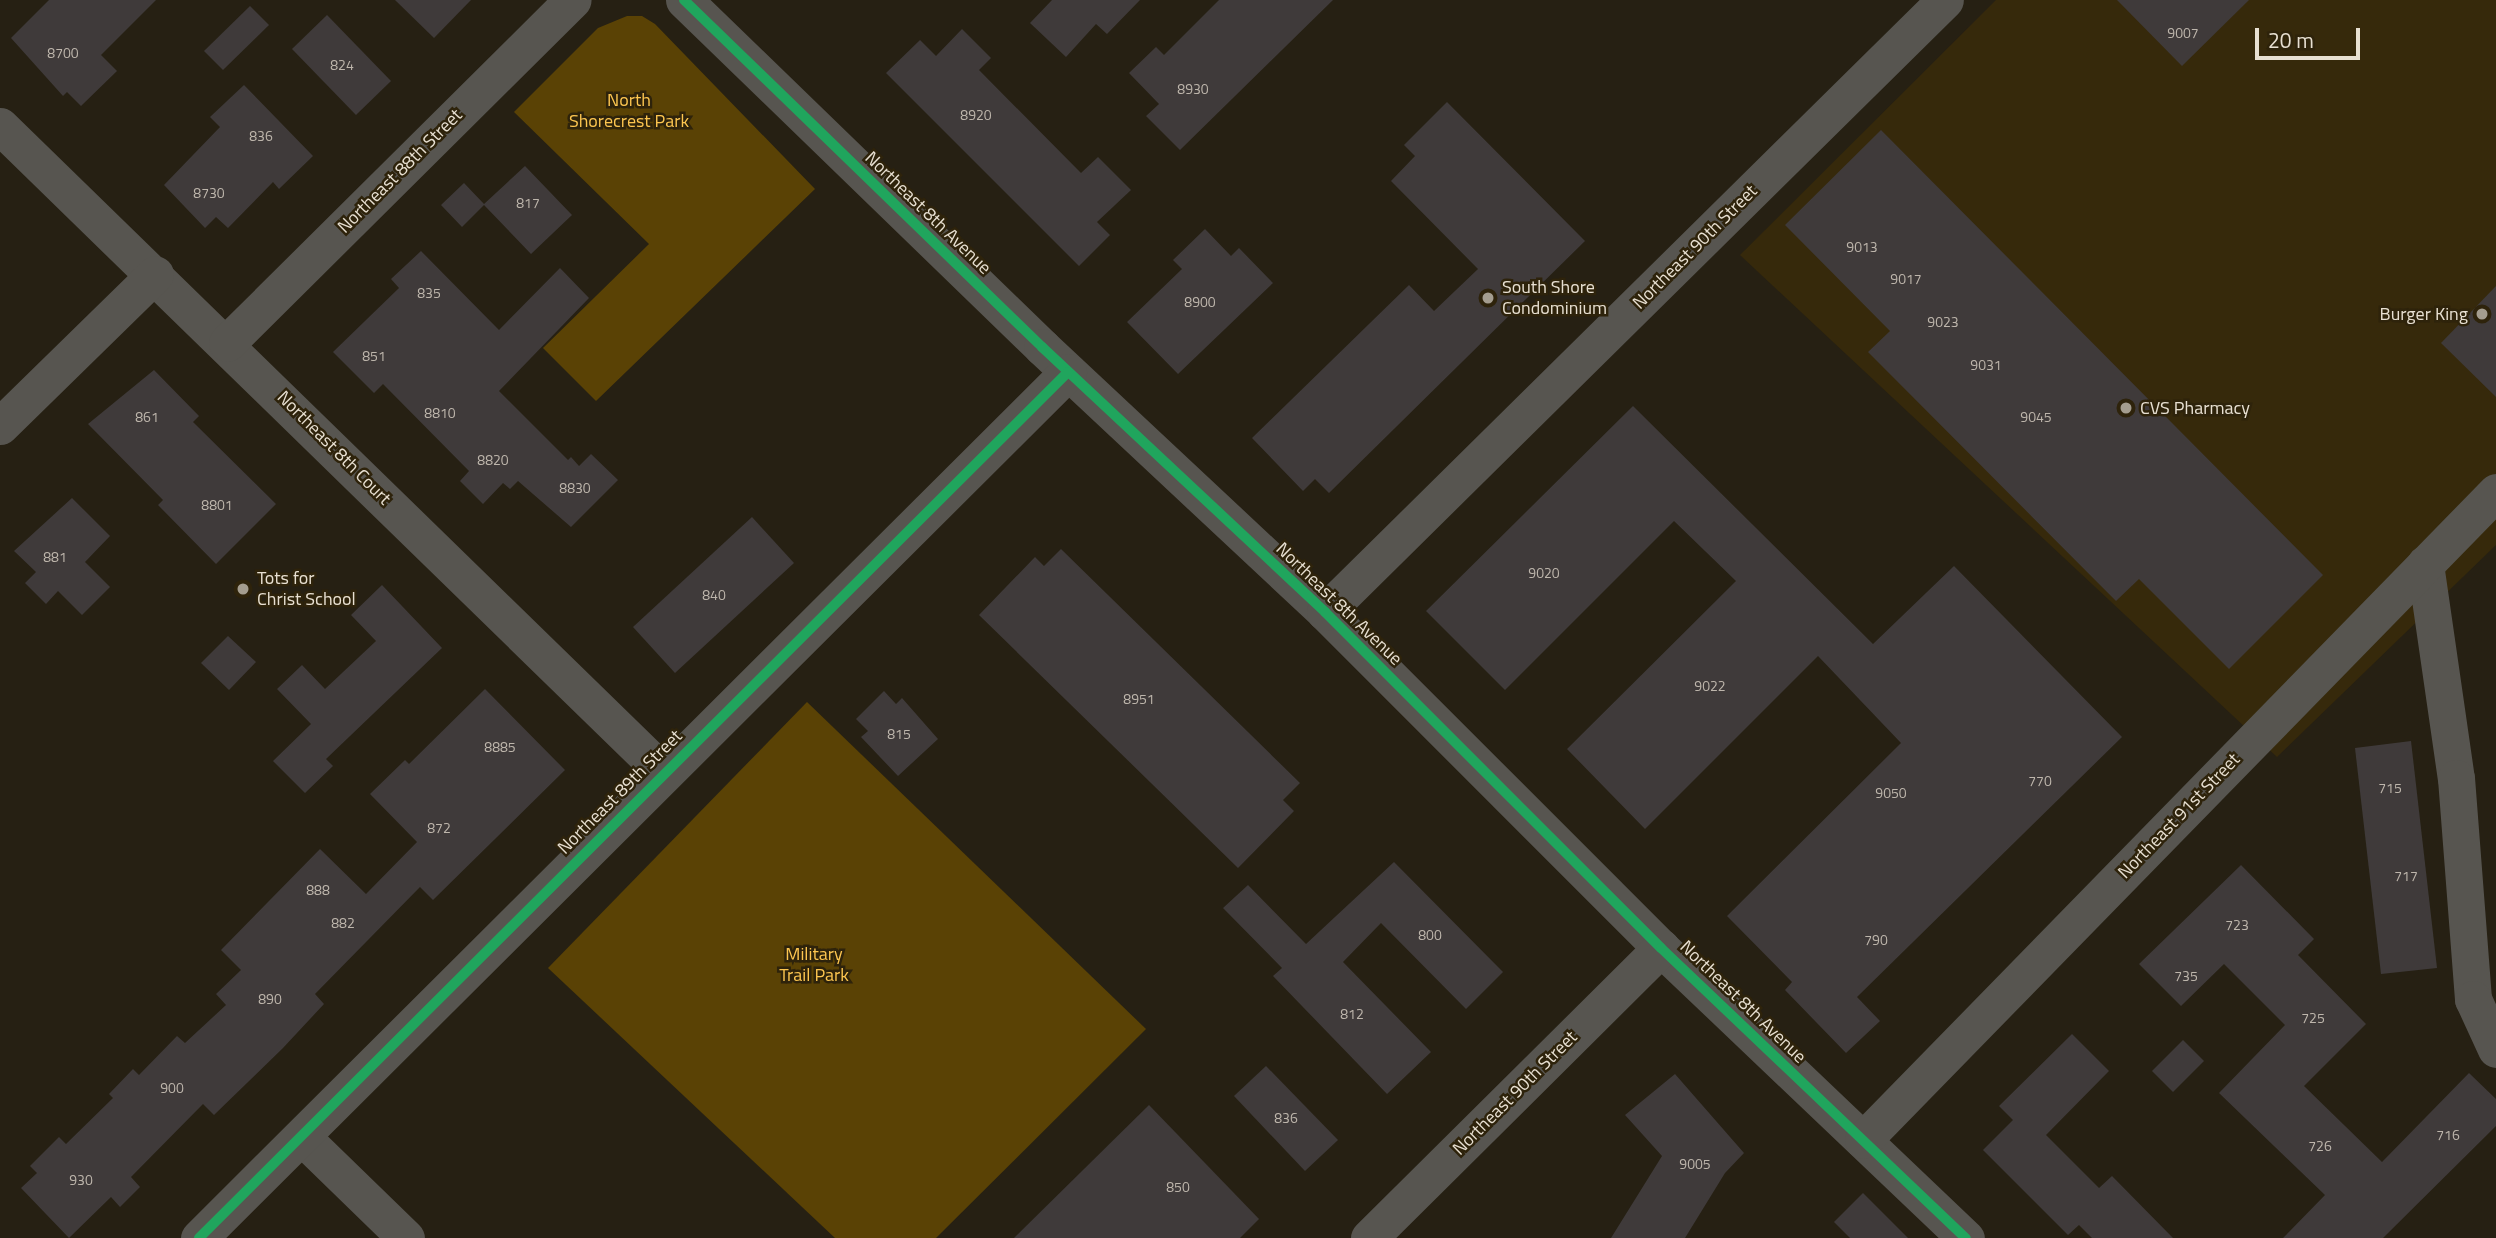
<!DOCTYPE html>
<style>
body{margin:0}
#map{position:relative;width:2496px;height:1238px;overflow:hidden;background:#262013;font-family:"Titillium Web",sans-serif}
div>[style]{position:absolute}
.built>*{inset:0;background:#36290b}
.green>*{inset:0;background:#5a4205}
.building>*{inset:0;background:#3f3a3a}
.street>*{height:37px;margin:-18.5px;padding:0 18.5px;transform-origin:18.5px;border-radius:18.5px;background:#575550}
.cycleway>*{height:10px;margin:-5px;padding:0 5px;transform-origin:5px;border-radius:5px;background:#20a55d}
.dots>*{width:19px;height:19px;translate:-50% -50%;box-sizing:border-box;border:4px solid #2e230b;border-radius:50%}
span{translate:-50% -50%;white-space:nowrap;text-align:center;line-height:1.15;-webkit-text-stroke:5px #2e230b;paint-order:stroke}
.number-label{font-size:14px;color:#beb6ac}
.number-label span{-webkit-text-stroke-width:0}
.park-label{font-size:18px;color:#fdc650}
.street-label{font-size:18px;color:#e8e0d2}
.poi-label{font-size:18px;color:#e8e0d2}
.left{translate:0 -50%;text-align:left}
.right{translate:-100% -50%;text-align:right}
.scale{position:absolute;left:2255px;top:28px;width:105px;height:32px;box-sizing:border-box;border:4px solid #e8e0d2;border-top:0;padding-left:9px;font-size:21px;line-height:24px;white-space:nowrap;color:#e8e0d2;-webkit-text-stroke:5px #2e230b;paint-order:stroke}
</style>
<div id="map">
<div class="built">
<i style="clip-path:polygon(1996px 0,2496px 0,2496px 545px,2277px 757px,1740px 255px)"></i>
</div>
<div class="green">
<i style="clip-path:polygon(627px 16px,642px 16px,655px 24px,815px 189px,596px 401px,543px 348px,649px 244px,514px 112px,598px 28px)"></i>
<i style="clip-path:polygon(807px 702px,1146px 1029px,936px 1238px,835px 1238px,548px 968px)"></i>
</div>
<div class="building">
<i style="clip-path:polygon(49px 0,156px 0,101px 55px,117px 71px,81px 106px,67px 92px,63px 96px,11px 38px)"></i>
<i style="clip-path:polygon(395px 0,471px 0,434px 38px)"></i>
<i style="clip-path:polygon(1052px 0,1140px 0,1107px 34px,1096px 24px,1066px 57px,1030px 23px)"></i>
<i style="clip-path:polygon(1219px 0,1333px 0,1180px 150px,1146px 116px,1159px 104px,1129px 73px,1156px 47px,1164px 55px)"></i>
<i style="clip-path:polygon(2117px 0,2249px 0,2182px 66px)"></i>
<i style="clip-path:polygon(250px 6px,269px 25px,223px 70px,204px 51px)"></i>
<i style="clip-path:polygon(327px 15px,391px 81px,356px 115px,292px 49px)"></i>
<i style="clip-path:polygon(962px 29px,991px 58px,979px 70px,1081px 173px,1098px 157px,1131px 190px,1097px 222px,1110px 235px,1079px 266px,886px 73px,920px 40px,936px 56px)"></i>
<i style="clip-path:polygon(244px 85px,313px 156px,279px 189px,273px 182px,228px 228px,216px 217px,205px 228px,164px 185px,220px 127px,210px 117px)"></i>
<i style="clip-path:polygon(1447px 102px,1585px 241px,1329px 493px,1315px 479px,1303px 491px,1252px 438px,1409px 285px,1434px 311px,1478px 269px,1391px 181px,1415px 156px,1404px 145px)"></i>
<i style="clip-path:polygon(1881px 130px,2323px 575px,2229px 669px,2139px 579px,2116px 601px,1868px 352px,1890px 331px,1785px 225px)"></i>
<i style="clip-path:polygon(525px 166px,572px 215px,531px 254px,484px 205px,462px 227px,441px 205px,464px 183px,484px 204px)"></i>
<i style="clip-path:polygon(1205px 229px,1231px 256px,1239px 248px,1273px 283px,1178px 374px,1127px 322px,1182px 269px,1173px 260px)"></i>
<i style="clip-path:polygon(421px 251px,499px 330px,560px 268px,589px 298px,499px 391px,568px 460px,571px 457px,579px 466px,591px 454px,618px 480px,571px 527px,518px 481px,510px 489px,503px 483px,483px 504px,460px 481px,469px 471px,383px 384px,374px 393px,333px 352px,399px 288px,391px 279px)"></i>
<i style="clip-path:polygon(2496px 286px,2496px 397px,2441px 343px)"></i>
<i style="clip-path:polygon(154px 370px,199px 416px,193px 422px,276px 504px,216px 564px,158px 505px,163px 500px,88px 424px)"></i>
<i style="clip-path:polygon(1633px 406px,1873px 644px,1954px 566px,2122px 737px,1857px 997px,1880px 1021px,1846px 1053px,1785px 990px,1792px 982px,1727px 916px,1901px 743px,1818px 656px,1645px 829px,1567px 749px,1736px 581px,1674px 521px,1505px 690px,1426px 611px)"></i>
<i style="clip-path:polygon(72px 498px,110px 536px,85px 562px,110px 587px,82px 615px,58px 591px,46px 604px,25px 583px,36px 572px,14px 551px)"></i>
<i style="clip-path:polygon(752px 517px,794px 563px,675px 673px,633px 627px)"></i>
<i style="clip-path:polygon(1061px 549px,1300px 783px,1283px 800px,1294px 811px,1238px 868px,979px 615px,1035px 557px,1044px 566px)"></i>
<i style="clip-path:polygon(382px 585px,442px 648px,326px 759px,333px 766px,305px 793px,273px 761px,311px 724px,277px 689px,302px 665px,325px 689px,376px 641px,351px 615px)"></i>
<i style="clip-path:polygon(228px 636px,256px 662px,229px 690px,201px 663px)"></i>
<i style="clip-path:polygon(485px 689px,565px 770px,433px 900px,420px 887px,315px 994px,324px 1004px,283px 1048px,214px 1115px,203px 1104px,131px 1177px,140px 1187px,120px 1207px,111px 1197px,69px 1238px,21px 1188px,37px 1173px,30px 1166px,59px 1137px,66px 1144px,113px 1098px,109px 1094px,133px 1069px,139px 1075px,177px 1036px,185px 1043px,226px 1005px,216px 994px,241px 970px,221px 950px,320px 849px,366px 894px,417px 842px,370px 794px,405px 760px,409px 764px)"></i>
<i style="clip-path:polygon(884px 691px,896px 704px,902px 698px,938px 739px,898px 776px,861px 737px,868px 731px,856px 719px)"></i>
<i style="clip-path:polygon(2411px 741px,2437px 968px,2381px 974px,2355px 748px)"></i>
<i style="clip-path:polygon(1394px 862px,1503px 972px,1466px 1009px,1381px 923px,1343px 962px,1431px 1052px,1387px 1094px,1273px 976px,1282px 968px,1223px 908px,1248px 885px,1306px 944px)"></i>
<i style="clip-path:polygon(2241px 865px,2314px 939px,2298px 955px,2366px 1024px,2304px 1086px,2382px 1162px,2469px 1073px,2496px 1099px,2496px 1126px,2383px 1238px,2283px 1238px,2325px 1195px,2219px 1093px,2285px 1025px,2224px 964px,2181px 1006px,2139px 964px)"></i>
<i style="clip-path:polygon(2072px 1034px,2109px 1071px,2046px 1135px,2099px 1188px,2112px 1176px,2173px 1238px,2092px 1238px,2079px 1225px,2068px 1235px,1983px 1150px,2013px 1120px,1999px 1106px)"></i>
<i style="clip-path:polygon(2183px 1040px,2204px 1061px,2173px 1092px,2152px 1071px)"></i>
<i style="clip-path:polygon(1266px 1066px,1338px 1140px,1305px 1171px,1234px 1096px)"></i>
<i style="clip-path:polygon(1675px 1074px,1744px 1153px,1725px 1173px,1685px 1238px,1611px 1238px,1662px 1156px,1625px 1115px)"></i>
<i style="clip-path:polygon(1149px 1105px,1259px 1219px,1240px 1238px,1014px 1238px)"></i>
<i style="clip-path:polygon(1863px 1193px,1908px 1238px,1850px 1238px,1834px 1222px)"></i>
</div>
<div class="street">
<i style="left:684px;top:0;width:499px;rotate:44.1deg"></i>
<i style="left:1042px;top:347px;width:388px;rotate:43.1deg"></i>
<i style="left:1325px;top:612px;width:475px;rotate:45deg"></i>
<i style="left:1661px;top:948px;width:421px;rotate:43.6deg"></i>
<i style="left:0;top:126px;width:927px;rotate:44.26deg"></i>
<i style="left:227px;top:343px;width:487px;rotate:-44.8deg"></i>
<i style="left:0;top:426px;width:217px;rotate:-44.4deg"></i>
<i style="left:2425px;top:564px;width:216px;rotate:81.8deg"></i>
<i style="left:2456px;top:778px;width:222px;rotate:85.6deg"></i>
<i style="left:2473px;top:999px;width:55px;rotate:65.3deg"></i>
<i style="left:1325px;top:612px;width:871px;rotate:-44.63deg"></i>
<i style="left:302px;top:1137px;width:145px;rotate:44.2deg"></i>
<i style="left:1863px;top:1140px;width:906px;rotate:-45.67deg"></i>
<i style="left:199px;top:1238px;width:1227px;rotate:-44.9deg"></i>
<i style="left:1369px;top:1238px;width:412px;rotate:-44.8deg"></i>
</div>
<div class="cycleway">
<i style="left:684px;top:0;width:499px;rotate:44.1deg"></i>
<i style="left:1042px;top:347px;width:388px;rotate:43.1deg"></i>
<i style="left:1325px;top:612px;width:475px;rotate:45deg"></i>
<i style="left:1661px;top:948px;width:421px;rotate:43.6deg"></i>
<i style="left:199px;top:1238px;width:1227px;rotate:-44.9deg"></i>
</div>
<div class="dots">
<i style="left:1488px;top:298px;background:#a49d8f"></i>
<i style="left:2482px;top:314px;background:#a49d8f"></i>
<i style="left:2126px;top:408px;background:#a49d8f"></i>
<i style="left:243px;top:589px;background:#a49d8f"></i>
</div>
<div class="number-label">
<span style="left:2183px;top:33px">9007</span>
<span style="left:63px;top:53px">8700</span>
<span style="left:342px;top:65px">824</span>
<span style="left:1193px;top:89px">8930</span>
<span style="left:976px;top:115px">8920</span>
<span style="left:261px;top:136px">836</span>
<span style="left:209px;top:193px">8730</span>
<span style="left:528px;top:203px">817</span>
<span style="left:1862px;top:247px">9013</span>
<span style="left:1906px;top:279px">9017</span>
<span style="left:429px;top:293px">835</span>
<span style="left:1200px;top:302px">8900</span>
<span style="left:1943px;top:322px">9023</span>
<span style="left:374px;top:356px">851</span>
<span style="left:1986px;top:365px">9031</span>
<span style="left:440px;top:413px">8810</span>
<span style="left:147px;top:417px">861</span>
<span style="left:2036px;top:417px">9045</span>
<span style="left:493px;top:460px">8820</span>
<span style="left:575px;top:488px">8830</span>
<span style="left:217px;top:505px">8801</span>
<span style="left:55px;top:557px">881</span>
<span style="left:1544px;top:573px">9020</span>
<span style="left:714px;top:595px">840</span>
<span style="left:1710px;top:686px">9022</span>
<span style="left:1139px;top:699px">8951</span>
<span style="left:899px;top:734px">815</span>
<span style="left:500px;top:747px">8885</span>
<span style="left:2040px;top:781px">770</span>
<span style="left:2390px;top:788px">715</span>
<span style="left:1891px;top:793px">9050</span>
<span style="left:439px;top:828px">872</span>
<span style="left:2406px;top:876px">717</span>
<span style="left:318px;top:890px">888</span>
<span style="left:343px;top:923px">882</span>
<span style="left:2237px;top:925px">723</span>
<span style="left:1430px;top:935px">800</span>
<span style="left:1876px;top:940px">790</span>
<span style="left:2186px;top:976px">735</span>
<span style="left:270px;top:999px">890</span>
<span style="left:1352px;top:1014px">812</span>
<span style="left:2313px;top:1018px">725</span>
<span style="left:172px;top:1088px">900</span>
<span style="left:1286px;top:1118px">836</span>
<span style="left:2448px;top:1135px">716</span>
<span style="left:2320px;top:1146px">726</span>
<span style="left:1695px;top:1164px">9005</span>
<span style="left:81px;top:1180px">930</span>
<span style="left:1178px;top:1187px">850</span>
</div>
<div class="park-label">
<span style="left:629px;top:111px">North<br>Shorecrest Park</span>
<span style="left:814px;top:965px">Military<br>Trail Park</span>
</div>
<div class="street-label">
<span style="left:400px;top:171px;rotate:-45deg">Northeast 88th Street</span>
<span style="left:928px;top:213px;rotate:44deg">Northeast 8th Avenue</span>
<span style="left:1695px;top:247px;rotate:-45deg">Northeast 90th Street</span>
<span style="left:334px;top:448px;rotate:45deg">Northeast 8th Court</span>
<span style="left:1339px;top:604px;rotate:44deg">Northeast 8th Avenue</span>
<span style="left:620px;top:792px;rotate:-45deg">Northeast 89th Street</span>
<span style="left:2179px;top:816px;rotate:-46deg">Northeast 91st Street</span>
<span style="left:1743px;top:1002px;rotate:44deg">Northeast 8th Avenue</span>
<span style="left:1515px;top:1093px;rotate:-45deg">Northeast 90th Street</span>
</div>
<div class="poi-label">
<span class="left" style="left:1502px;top:298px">South Shore<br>Condominium</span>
<span class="right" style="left:2468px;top:314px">Burger King</span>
<span class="left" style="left:2140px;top:408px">CVS Pharmacy</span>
<span class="left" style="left:257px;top:589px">Tots for<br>Christ School</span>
</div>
<div class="scale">20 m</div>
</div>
